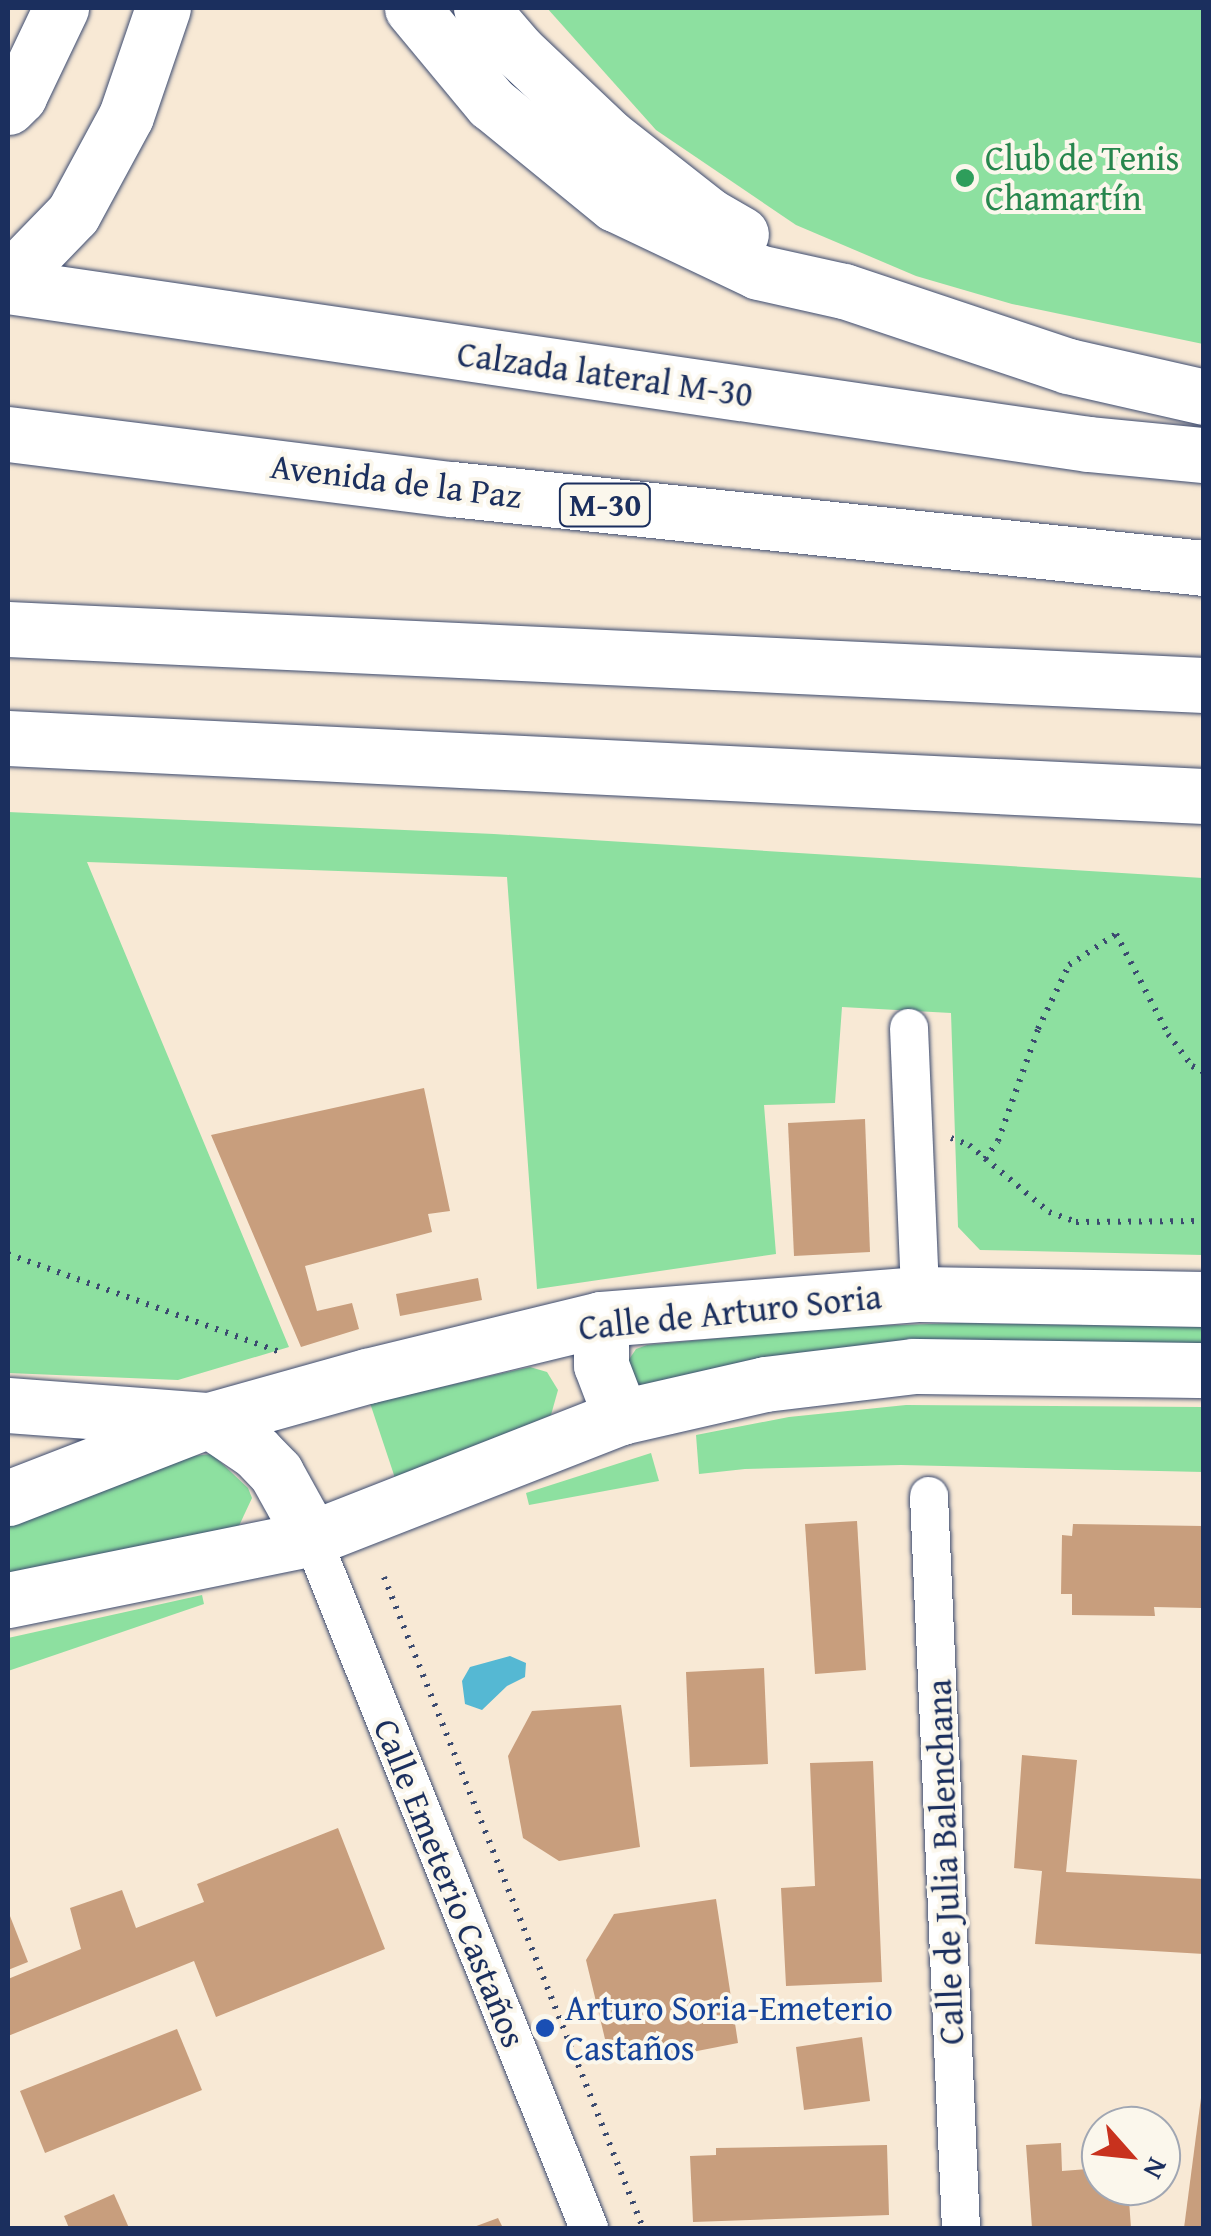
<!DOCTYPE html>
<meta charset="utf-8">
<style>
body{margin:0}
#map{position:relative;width:1211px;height:2236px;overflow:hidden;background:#f8e9d5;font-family:"Gentium Book Plus",serif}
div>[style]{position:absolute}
.green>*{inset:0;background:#8de0a0}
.water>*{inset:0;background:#55b8d3}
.building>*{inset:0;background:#c89e7d}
.path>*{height:6px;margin-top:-3px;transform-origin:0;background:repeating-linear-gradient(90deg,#3c4b70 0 2.5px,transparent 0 10.5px)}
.roads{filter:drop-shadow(0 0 2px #3c4b70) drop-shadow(0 0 2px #3c4b70)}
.minor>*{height:38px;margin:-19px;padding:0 19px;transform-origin:19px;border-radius:19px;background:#fff}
.primary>*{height:55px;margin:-27.5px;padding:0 27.5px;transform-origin:27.5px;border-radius:27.5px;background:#fff}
.motorway>*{height:55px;margin:-27.5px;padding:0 27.5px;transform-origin:27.5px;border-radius:27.5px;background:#fff}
.dots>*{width:28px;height:28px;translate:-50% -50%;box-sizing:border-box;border:5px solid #fbf7ec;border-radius:50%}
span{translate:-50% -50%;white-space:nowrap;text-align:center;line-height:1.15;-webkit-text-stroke:8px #fbf7ec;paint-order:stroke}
.shield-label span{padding:2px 8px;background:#fbf7ec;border:2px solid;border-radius:8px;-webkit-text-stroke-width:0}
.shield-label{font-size:32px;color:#1b2f5e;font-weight:700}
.leisure-label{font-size:35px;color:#27864d}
.left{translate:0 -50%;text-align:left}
.street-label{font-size:35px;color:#1b2f5e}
.transit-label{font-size:35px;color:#164399}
.frame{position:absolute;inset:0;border:10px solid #1b2f5e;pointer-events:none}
.north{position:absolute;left:1081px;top:2106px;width:100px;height:100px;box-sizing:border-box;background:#fbf7ec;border:2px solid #a1a7b3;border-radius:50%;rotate:117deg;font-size:28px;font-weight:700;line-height:40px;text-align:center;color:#1b2f5e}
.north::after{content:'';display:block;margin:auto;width:35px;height:45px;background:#c8321e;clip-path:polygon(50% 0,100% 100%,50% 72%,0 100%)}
</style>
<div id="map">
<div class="green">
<i style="clip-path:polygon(547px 8px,1203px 8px,1203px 344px,1012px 304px,916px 276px,796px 225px,656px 130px)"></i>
<i style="clip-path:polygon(8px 812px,494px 834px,1203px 878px,1203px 1255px,980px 1250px,958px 1227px,951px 1013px,842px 1007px,835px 1103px,764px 1105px,776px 1254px,537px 1289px,507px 877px,87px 862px,289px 1347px,178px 1380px,8px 1373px)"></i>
<i style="clip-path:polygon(961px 1323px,1203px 1327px,1203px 1349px,638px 1388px,626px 1364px,636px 1349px,647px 1345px,837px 1327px)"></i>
<i style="clip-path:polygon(530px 1367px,547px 1372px,558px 1390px,551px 1415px,396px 1481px,370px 1403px)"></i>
<i style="clip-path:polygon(906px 1405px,1203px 1407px,1203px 1472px,901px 1465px,745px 1469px,699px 1474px,696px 1435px,789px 1417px)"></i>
<i style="clip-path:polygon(651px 1453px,659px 1481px,529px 1505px,526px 1493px)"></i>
<i style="clip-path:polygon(212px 1454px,248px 1488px,252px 1498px,238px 1528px,8px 1579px,8px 1526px,182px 1457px)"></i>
<i style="clip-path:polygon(202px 1595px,204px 1604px,8px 1671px,8px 1638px)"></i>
</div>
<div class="water">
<i style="clip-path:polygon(510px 1656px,526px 1663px,525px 1677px,507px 1686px,482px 1710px,465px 1704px,462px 1681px,470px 1667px)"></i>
</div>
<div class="building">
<i style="clip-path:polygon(424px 1088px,450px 1211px,428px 1214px,432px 1232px,305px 1266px,317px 1311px,352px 1303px,359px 1329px,301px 1347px,211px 1135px)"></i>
<i style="clip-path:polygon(865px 1119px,870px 1252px,794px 1256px,788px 1123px)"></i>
<i style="clip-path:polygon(478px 1278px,482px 1300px,400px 1316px,396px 1294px)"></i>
<i style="clip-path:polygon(857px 1521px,866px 1670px,815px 1674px,805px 1524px)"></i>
<i style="clip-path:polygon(1073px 1524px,1203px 1526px,1202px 1608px,1154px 1607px,1155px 1616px,1072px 1615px,1072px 1594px,1061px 1594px,1062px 1535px,1072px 1536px)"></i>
<i style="clip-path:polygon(764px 1668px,768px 1764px,690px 1767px,686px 1672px)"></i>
<i style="clip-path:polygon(621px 1705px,640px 1847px,559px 1861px,523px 1838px,508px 1756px,532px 1711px)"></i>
<i style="clip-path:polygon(1022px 1755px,1077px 1760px,1066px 1872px,1204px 1879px,1204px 1954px,1035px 1944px,1042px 1871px,1014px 1868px)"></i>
<i style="clip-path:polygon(873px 1761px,882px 1982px,786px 1986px,781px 1888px,815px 1886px,810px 1763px)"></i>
<i style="clip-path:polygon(338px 1828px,385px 1949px,216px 2017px,194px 1961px,8px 2036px,8px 1979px,81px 1949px,70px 1908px,122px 1890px,136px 1928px,204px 1902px,197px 1884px)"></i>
<i style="clip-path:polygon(716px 1899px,738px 2043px,641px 2062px,605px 2039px,586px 1960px,614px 1914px)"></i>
<i style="clip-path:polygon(8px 1911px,28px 1962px,8px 1970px)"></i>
<i style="clip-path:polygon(177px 2029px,202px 2090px,45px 2153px,20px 2091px)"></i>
<i style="clip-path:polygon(862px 2037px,870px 2101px,804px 2110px,796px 2047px)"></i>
<i style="clip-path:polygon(1201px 2098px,1204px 2228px,1184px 2228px)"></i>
<i style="clip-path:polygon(1061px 2143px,1062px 2171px,1101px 2168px,1101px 2186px,1128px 2186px,1131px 2228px,1032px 2228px,1026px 2145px)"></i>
<i style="clip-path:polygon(887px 2145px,889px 2215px,693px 2222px,690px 2156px,716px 2155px,716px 2148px)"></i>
<i style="clip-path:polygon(114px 2194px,129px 2228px,69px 2228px,64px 2216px)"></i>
<i style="clip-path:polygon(498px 2218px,503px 2228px,471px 2228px)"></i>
</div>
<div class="path">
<i style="left:951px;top:1138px;width:19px;rotate:21deg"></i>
<i style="left:969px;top:1145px;width:104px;rotate:39.9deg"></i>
<i style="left:1049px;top:1212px;width:29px;rotate:20deg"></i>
<i style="left:1076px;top:1222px;width:128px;rotate:-0.4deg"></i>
<i style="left:985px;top:1159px;width:22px;rotate:-54deg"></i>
<i style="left:998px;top:1141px;width:119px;rotate:-70.3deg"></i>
<i style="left:1038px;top:1029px;width:71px;rotate:-64.2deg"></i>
<i style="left:1069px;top:965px;width:56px;rotate:-33.4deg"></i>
<i style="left:1116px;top:934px;width:113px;rotate:62.5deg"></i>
<i style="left:1168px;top:1034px;width:40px;rotate:53deg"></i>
<i style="left:1192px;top:1066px;width:13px;rotate:27deg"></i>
<i style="left:8px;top:1254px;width:287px;rotate:19.8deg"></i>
<i style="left:384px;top:1577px;width:701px;rotate:68.3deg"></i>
</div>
<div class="roads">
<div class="minor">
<i style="left:909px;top:1028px;width:266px;rotate:87.6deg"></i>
<i style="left:929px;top:1496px;width:733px;rotate:87.5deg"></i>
<i style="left:312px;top:1538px;width:744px;rotate:68.13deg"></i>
</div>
<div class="primary">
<i style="left:601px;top:1319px;width:46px;rotate:90deg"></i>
<i style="left:601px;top:1365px;width:56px;rotate:69deg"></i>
<i style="left:8px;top:1405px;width:202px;rotate:4.3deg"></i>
<i style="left:209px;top:1420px;width:57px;rotate:34.2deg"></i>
<i style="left:256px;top:1452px;width:29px;rotate:46deg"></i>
<i style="left:276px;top:1473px;width:74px;rotate:61deg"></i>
<i style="left:8px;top:1498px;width:216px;rotate:-21.2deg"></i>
<i style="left:209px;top:1420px;width:164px;rotate:-15.6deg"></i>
<i style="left:367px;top:1376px;width:241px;rotate:-13.7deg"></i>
<i style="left:601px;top:1319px;width:320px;rotate:-4.5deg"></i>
<i style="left:920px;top:1294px;width:284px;rotate:1deg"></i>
<i style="left:8px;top:1600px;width:310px;rotate:-11.5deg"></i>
<i style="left:312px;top:1538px;width:332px;rotate:-21.4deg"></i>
<i style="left:621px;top:1417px;width:148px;rotate:-12.9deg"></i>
<i style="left:765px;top:1384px;width:149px;rotate:-6.9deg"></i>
<i style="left:913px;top:1366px;width:291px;rotate:0.8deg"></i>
</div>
<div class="motorway">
<i style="left:412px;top:8px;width:124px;rotate:50.3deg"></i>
<i style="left:491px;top:103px;width:160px;rotate:39.2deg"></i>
<i style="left:615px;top:204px;width:158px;rotate:25.4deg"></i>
<i style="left:758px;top:272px;width:88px;rotate:12.5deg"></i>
<i style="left:844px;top:291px;width:236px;rotate:18.5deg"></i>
<i style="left:1068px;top:366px;width:139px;rotate:12.8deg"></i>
<i style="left:481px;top:8px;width:57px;rotate:49.3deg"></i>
<i style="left:518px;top:51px;width:125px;rotate:43.4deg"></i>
<i style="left:609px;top:137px;width:126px;rotate:38.2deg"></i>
<i style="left:708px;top:215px;width:38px;rotate:30deg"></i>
<i style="left:8px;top:107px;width:16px;rotate:-45deg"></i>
<i style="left:19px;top:96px;width:98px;rotate:-64.5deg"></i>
<i style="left:8px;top:281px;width:93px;rotate:-45.9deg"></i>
<i style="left:73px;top:214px;width:111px;rotate:-61.6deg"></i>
<i style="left:126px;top:116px;width:114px;rotate:-71.1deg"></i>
<i style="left:8px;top:286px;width:1092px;rotate:8.32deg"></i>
<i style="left:1089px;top:444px;width:116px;rotate:5.5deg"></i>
<i style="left:8px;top:434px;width:447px;rotate:7.1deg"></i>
<i style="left:452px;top:489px;width:756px;rotate:6deg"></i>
<i style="left:8px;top:629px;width:1197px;rotate:2.68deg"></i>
<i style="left:8px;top:738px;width:1197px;rotate:2.78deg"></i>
</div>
</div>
<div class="dots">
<i style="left:965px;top:178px;background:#2e9e5b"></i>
<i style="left:545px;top:2028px;background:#1a4fb4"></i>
</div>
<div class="shield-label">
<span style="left:605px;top:505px">M-30</span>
</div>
<div class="leisure-label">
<span class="left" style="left:985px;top:178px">Club de Tenis<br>Chamartín</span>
</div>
<div class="street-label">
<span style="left:605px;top:374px;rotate:8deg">Calzada lateral M-30</span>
<span style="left:396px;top:481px;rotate:7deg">Avenida de la Paz</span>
<span style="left:730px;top:1312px;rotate:-6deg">Calle de Arturo Soria</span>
<span style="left:945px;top:1862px;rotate:-92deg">Calle de Julia Balenchana</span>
<span style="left:450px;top:1883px;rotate:68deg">Calle Emeterio Castaños</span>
</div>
<div class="transit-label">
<span class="left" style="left:565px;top:2028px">Arturo Soria-Emeterio<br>Castaños</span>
</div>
<div class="frame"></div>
<div class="north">N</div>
</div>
